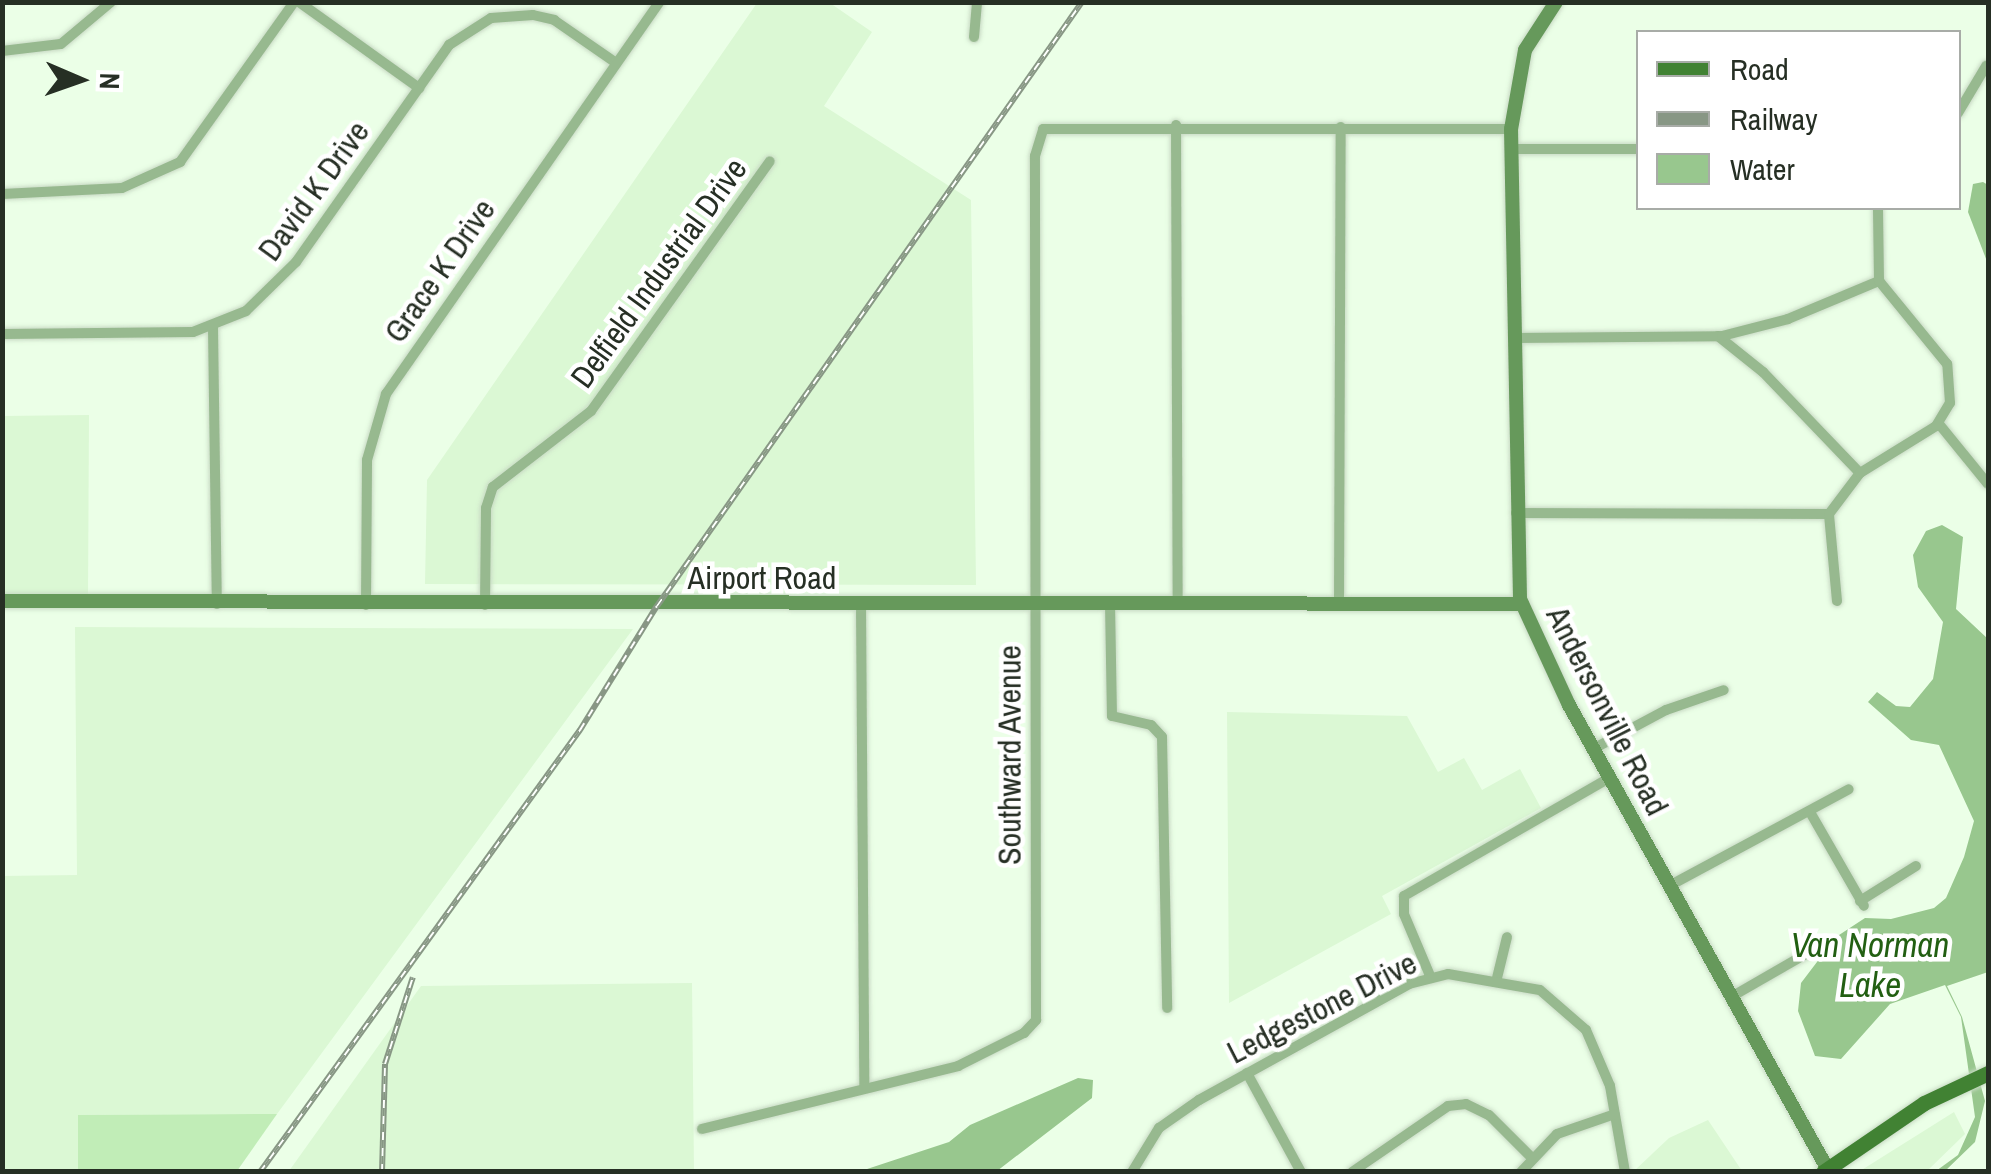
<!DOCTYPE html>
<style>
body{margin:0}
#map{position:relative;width:1991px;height:1174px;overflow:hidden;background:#ebffe7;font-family:"Archivo Narrow",sans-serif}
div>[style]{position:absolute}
.built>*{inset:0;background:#dbf8d4}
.green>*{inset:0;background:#c1edb7}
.water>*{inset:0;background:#98c78e}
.roads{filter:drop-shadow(0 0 2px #c8dac4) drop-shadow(0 0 2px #c8dac4)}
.street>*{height:10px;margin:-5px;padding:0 5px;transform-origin:5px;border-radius:5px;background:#97b98f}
.secondary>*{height:14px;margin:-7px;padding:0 7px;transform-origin:7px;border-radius:7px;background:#66995b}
.primary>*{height:15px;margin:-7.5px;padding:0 7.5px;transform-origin:7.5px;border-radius:7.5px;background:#418233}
.rail>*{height:6px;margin-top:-3px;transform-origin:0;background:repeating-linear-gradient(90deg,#fff 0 8px,#889785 0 16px);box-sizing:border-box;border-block:2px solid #889785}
span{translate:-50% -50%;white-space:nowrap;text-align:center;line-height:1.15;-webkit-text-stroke:9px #fff;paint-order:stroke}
.street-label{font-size:32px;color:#262f24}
.water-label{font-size:35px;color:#225f12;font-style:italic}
.frame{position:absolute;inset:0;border:5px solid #262f24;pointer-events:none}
.legend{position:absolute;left:1636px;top:30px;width:325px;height:180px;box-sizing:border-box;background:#fff;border:2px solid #a8aca7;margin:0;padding:12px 18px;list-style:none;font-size:30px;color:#262f24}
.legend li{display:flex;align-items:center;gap:20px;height:50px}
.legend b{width:50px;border:2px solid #a8aca7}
.north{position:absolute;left:30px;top:30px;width:100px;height:100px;-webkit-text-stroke:8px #fff;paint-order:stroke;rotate:92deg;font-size:28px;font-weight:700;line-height:40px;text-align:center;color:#262f24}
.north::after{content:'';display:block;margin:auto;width:35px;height:45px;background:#262f24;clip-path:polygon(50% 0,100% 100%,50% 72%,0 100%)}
</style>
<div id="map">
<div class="built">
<i style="clip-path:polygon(757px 3px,830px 3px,872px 32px,824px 106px,971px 200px,976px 585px,425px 584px,427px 480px)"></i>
<i style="clip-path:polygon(89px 415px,88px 595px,3px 594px,3px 416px)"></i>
<i style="clip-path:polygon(75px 627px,633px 629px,277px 1114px,78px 1115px,78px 1171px,3px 1171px,2px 876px,77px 875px)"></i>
<i style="clip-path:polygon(1227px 712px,1407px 716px,1438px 772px,1464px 758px,1482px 790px,1520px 769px,1541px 808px,1382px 896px,1391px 914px,1229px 1003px)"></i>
<i style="clip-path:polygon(692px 983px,694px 1171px,289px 1171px,421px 986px)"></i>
<i style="clip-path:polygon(1954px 1112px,1965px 1134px,1927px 1171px,1860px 1171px)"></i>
<i style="clip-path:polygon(1708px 1120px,1742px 1171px,1634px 1171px,1669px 1138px)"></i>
</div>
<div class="green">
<i style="clip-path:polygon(277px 1114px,237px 1171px,78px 1171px,78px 1115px)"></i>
</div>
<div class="water">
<i style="clip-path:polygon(1983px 182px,1988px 185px,1988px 264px,1968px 212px,1973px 184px)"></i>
<i style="clip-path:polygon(1942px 525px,1963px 537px,1956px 609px,1988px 639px,1988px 972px,1947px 986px,1962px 1017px,1985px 1101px,1975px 1142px,1945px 1171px,1936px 1171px,1958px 1155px,1975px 1117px,1961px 1017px,1945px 985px,1890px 1004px,1841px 1059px,1815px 1056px,1798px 1011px,1801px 983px,1836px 937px,1865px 918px,1891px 919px,1934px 908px,1946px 898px,1964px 857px,1974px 821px,1939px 745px,1911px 740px,1868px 702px,1877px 692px,1896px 706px,1910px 707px,1933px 679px,1943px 622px,1918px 587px,1913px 555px,1926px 531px)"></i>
<i style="clip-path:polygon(1078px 1078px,1093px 1080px,1092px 1098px,997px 1171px,861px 1171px,949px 1142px,970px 1125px)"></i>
</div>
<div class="roads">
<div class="street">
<i style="left:299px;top:2px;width:148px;rotate:35.6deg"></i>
<i style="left:974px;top:37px;width:35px;rotate:-85deg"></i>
<i style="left:2px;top:51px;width:59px;rotate:-6.8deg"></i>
<i style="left:61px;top:44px;width:65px;rotate:-40deg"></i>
<i style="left:1958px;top:113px;width:55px;rotate:-59.2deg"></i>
<i style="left:1176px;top:125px;width:478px;rotate:89.8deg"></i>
<i style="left:1512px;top:149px;width:126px"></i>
<i style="left:2px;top:194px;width:120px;rotate:-2.9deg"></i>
<i style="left:122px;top:188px;width:64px;rotate:-24.1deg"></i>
<i style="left:180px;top:162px;width:196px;rotate:-54.5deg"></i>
<i style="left:213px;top:328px;width:276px;rotate:89.2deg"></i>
<i style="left:2px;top:334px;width:191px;rotate:-0.6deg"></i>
<i style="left:193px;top:332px;width:57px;rotate:-21.6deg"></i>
<i style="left:246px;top:311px;width:70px;rotate:-44.4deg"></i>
<i style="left:296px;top:262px;width:266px;rotate:-54.8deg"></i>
<i style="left:449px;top:45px;width:50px;rotate:-32.7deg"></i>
<i style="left:491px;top:18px;width:42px;rotate:-4.1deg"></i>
<i style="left:533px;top:15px;width:22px;rotate:13deg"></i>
<i style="left:554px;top:20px;width:75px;rotate:34.7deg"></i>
<i style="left:1718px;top:336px;width:58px;rotate:38.7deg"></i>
<i style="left:1763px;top:372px;width:140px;rotate:46.2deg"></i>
<i style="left:1513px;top:338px;width:209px;rotate:-0.5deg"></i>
<i style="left:1722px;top:336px;width:68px;rotate:-14.4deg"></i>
<i style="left:1788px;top:319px;width:99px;rotate:-22.7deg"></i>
<i style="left:1939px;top:424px;width:77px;rotate:50.8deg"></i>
<i style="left:1516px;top:513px;width:313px;rotate:0.2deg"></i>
<i style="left:1837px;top:601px;width:87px;rotate:-95.3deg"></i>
<i style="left:1829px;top:514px;width:51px;rotate:-52.9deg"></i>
<i style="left:1860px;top:473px;width:89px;rotate:-31.7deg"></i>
<i style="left:1936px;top:426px;width:27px;rotate:-59deg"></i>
<i style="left:1950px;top:403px;width:39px;rotate:-94deg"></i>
<i style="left:1947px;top:364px;width:107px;rotate:-129.3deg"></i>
<i style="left:1879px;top:281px;width:73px;rotate:-90.8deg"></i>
<i style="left:1110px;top:603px;width:113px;rotate:89deg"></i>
<i style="left:1112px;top:716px;width:40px;rotate:13deg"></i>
<i style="left:1151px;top:725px;width:16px;rotate:47deg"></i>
<i style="left:1162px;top:737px;width:271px;rotate:88.9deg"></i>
<i style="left:1339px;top:604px;width:477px;rotate:-89.8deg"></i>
<i style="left:366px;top:605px;width:145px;rotate:-89.6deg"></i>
<i style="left:367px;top:460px;width:69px;rotate:-73.9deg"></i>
<i style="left:386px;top:394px;width:478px;rotate:-55.1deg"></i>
<i style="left:485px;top:605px;width:97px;rotate:-89.4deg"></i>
<i style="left:486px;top:508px;width:22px;rotate:-72deg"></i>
<i style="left:493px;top:487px;width:124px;rotate:-37.8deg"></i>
<i style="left:591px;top:411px;width:307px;rotate:-54.4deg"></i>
<i style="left:861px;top:605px;width:483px;rotate:89.6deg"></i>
<i style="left:1593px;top:749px;width:83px;rotate:-28.1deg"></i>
<i style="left:1666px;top:710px;width:61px;rotate:-19deg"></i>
<i style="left:1810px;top:812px;width:108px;rotate:60.1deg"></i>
<i style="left:1669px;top:886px;width:204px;rotate:-28.3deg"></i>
<i style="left:1860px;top:901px;width:66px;rotate:-32deg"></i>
<i style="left:1431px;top:978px;width:69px;rotate:-112.9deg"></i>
<i style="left:1404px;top:914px;width:18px;rotate:-90deg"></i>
<i style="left:1404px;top:896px;width:237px;rotate:-29.9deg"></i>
<i style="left:1497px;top:978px;width:42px;rotate:-76.3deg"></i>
<i style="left:1731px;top:997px;width:92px;rotate:-29.9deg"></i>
<i style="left:1247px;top:1073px;width:113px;rotate:61.4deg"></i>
<i style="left:702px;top:1129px;width:264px;rotate:-13.8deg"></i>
<i style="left:958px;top:1066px;width:74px;rotate:-26.6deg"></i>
<i style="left:1024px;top:1033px;width:18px;rotate:-47deg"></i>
<i style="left:1036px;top:1020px;width:864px;rotate:-90.07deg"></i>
<i style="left:1035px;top:156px;width:28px;rotate:-73deg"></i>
<i style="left:1043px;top:129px;width:468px"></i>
<i style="left:1132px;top:1172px;width:52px;rotate:-58.5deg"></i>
<i style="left:1159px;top:1128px;width:49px;rotate:-35deg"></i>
<i style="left:1199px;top:1100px;width:240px;rotate:-28.9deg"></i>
<i style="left:1409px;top:984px;width:40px;rotate:-14.4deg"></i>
<i style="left:1448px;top:974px;width:93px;rotate:9.9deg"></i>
<i style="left:1540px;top:990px;width:61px;rotate:41deg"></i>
<i style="left:1586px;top:1030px;width:61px;rotate:66.8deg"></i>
<i style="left:1610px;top:1086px;width:87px;rotate:80.1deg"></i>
<i style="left:1352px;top:1172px;width:116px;rotate:-34.5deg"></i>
<i style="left:1448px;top:1106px;width:18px;rotate:-6deg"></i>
<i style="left:1466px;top:1104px;width:25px;rotate:26deg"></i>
<i style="left:1489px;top:1115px;width:61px;rotate:45deg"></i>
<i style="left:1521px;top:1172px;width:52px;rotate:-46.5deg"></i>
<i style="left:1557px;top:1134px;width:61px;rotate:-19deg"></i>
</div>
<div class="secondary">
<i style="left:1556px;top:2px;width:57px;rotate:122.9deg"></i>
<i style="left:1525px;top:50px;width:80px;rotate:100deg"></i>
<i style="left:1511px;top:129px;width:470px;rotate:88.9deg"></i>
<i style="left:1520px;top:599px;width:117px;rotate:65.2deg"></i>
<i style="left:1569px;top:705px;width:530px;rotate:60.87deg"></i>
<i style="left:2px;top:601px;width:1520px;rotate:0.11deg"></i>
</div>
<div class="primary">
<i style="left:1823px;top:1172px;width:122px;rotate:-34.3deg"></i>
<i style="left:1924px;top:1103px;width:71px;rotate:-25.1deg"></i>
</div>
</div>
<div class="rail">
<i style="left:260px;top:1172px;width:546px;rotate:-54.1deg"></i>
<i style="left:580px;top:730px;width:146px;rotate:-58.2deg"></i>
<i style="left:657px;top:606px;width:739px;rotate:-54.87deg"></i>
<i style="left:382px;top:1172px;width:108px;rotate:-88.4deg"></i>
<i style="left:385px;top:1064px;width:91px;rotate:-72.2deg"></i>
</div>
<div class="street-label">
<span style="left:314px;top:191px;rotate:-54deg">David K Drive</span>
<span style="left:440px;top:271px;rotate:-55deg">Grace K Drive</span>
<span style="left:659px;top:273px;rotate:-54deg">Delfield Industrial Drive</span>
<span style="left:762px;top:578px">Airport Road</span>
<span style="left:1607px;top:711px;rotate:63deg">Andersonville Road</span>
<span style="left:1010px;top:755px;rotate:-90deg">Southward Avenue</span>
<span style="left:1322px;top:1008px;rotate:-27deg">Ledgestone Drive</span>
</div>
<div class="water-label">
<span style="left:1870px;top:965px">Van Norman<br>Lake</span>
</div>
<div class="frame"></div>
<ul class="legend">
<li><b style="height:12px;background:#418233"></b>Road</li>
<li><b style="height:12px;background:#889785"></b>Railway</li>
<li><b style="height:28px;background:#98c78e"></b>Water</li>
</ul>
<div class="north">N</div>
</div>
